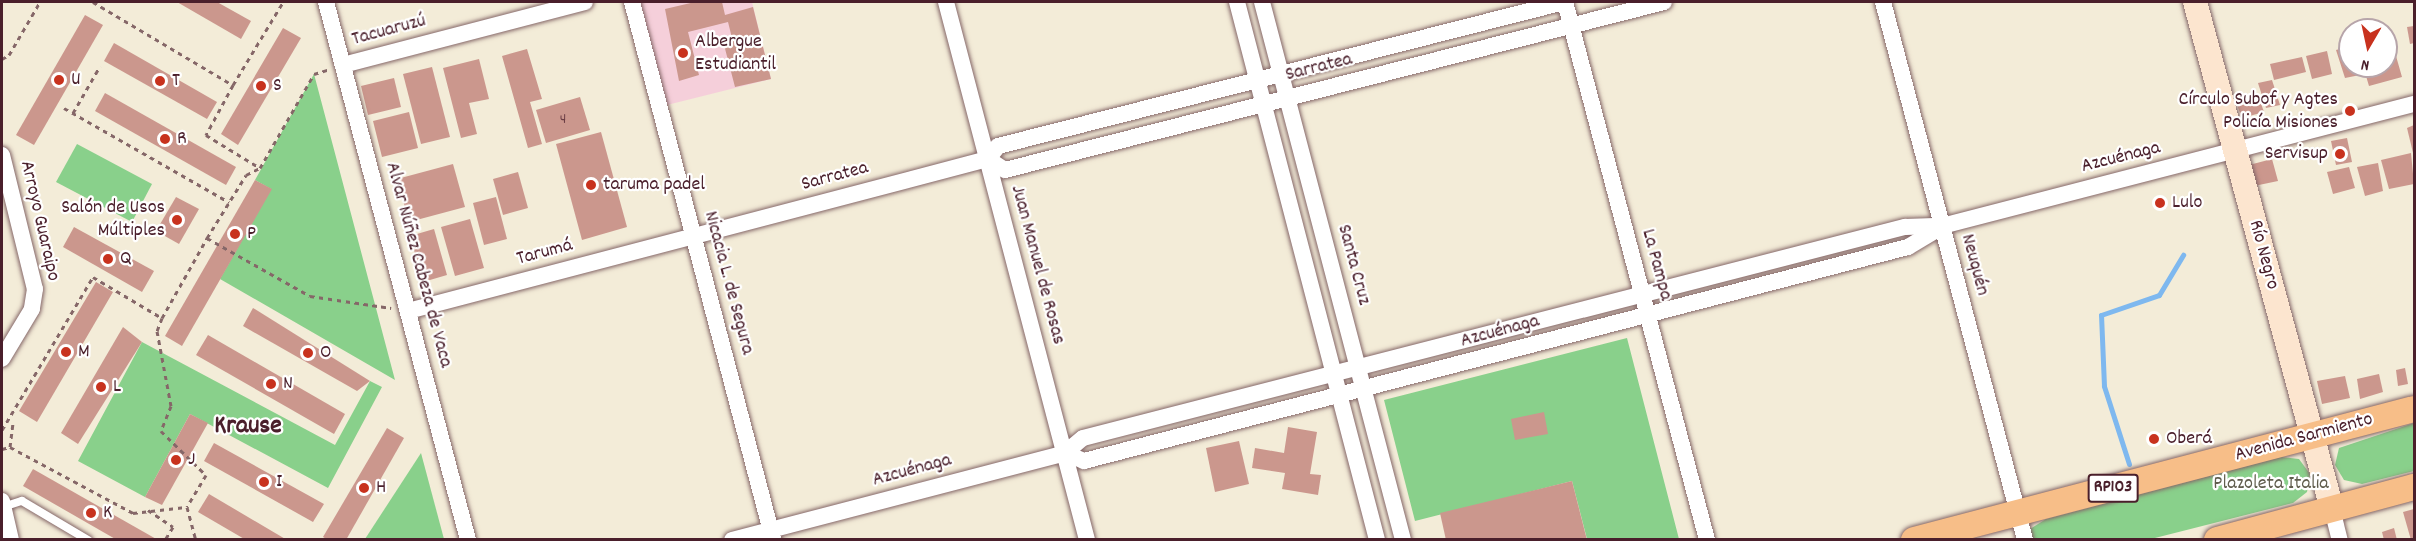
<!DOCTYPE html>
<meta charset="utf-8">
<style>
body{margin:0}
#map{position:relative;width:2416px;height:541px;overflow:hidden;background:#f3ecd8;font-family:Dekko,sans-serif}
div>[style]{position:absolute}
.built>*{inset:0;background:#f5cfda}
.green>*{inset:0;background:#89d08b}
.stream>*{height:5px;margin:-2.5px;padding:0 2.5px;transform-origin:2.5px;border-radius:2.5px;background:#7eb8ef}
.building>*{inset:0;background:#cb978d}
.path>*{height:3px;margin-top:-1.5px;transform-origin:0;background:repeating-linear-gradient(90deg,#856768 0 4.5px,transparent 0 9px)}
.roads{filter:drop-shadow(0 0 2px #856768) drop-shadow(0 0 2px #856768)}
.lane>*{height:8px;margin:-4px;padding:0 4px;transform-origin:4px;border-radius:4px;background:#fff}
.street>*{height:16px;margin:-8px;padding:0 8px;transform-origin:8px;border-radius:8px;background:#fff}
.secondary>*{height:24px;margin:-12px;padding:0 12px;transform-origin:12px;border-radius:12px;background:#fce5cf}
.primary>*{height:26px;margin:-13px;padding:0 13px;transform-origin:13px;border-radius:13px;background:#f7be88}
.dots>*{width:16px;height:16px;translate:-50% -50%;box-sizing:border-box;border:3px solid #fff;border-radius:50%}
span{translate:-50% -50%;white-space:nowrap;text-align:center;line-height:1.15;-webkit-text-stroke:4.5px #fff;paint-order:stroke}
.number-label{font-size:16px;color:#6a3d44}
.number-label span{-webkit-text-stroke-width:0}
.shield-label span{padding:2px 4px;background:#fff;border:2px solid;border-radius:4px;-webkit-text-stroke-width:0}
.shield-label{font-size:18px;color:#4a1f2b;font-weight:700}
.street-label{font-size:20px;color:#4a1f2b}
.poi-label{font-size:20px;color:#4a1f2b}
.left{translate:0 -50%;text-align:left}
.right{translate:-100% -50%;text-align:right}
.park-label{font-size:20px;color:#605d4d}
.district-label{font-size:26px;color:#4a1f2b;font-weight:700}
.frame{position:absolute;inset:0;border:3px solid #4a1f2b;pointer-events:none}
.north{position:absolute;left:2338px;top:18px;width:60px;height:60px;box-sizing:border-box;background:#fff;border:2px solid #b7a5aa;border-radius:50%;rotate:189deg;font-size:16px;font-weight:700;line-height:24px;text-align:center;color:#4a1f2b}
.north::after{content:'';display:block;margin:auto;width:21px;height:27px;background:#c8321e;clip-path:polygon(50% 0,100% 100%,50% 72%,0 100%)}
</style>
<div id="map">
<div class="built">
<i style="clip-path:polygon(635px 2px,752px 2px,771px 79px,663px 106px)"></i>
</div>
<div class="green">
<i style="clip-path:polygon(314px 74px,395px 380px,220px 279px,271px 189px,255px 180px)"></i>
<i style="clip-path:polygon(77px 144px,152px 184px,132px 222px,56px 182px)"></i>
<i style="clip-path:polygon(1627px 338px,1679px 539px,1587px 539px,1572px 481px,1415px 521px,1384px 400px)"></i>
<i style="clip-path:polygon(142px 342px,335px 445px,370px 381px,382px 387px,328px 488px,190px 414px,145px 497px,78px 461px)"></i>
<i style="clip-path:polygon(2414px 423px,2414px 471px,2362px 484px,2344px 480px,2335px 465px,2339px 448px)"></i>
<i style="clip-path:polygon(421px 453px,444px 539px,365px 539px)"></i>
<i style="clip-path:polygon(2281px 457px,2299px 459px,2310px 474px,2307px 492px,2293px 503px,2151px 539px,2028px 540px,2030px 529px,2046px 519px)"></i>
</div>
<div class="stream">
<i style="left:2129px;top:464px;width:82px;rotate:-107.8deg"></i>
<i style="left:2104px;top:386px;width:71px;rotate:-92.4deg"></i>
<i style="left:2101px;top:315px;width:61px;rotate:-19deg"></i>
<i style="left:2159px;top:295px;width:47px;rotate:-59deg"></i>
</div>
<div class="building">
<i style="clip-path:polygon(177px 2px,217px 2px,251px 21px,241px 39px)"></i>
<i style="clip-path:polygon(695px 2px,722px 2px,725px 15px,753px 7px,771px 79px,735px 87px,723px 41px,732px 38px,728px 22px,688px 32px,699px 75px,679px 81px,665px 9px)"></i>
<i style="clip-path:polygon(85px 15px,103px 25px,34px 145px,16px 135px)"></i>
<i style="clip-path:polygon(2414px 26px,2414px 43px,2410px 44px,2407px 27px)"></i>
<i style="clip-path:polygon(283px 28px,301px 38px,238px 145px,221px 134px)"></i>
<i style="clip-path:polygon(114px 43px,217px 102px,207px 119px,104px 61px)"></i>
<i style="clip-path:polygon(2350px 46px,2350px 66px,2358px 66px,2360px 75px,2345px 78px,2336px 50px)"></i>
<i style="clip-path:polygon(527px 49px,542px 99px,530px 102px,542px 144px,528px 148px,502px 56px)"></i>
<i style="clip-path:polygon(2394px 49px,2402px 77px,2369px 86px,2363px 66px,2386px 66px,2386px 51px)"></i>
<i style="clip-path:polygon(2327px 51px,2332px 74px,2312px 79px,2306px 56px)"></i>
<i style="clip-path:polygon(2302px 57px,2306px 72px,2274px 80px,2270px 64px)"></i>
<i style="clip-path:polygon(479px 59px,489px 99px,469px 103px,477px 134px,461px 138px,443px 68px)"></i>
<i style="clip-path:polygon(432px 67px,450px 137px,421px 144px,403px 74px)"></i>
<i style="clip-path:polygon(394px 78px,401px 107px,368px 115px,361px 86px)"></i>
<i style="clip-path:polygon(2272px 80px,2280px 105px,2266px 108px,2258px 83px)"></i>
<i style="clip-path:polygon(105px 93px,236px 167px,226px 185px,95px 111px)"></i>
<i style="clip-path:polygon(2258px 95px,2264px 112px,2242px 118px,2235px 100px)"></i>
<i style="clip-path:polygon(580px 97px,590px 130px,546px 143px,536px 110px)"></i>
<i style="clip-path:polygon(409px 112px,418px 148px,382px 157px,373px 121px)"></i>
<i style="clip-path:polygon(2414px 125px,2414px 157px,2407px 128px)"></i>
<i style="clip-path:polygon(601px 132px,627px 227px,582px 240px,556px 144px)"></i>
<i style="clip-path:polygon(2347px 138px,2352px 162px,2336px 165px,2331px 141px)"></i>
<i style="clip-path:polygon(2411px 153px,2414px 184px,2389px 189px,2381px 160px)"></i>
<i style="clip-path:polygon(2272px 159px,2278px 181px,2254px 186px,2249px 165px)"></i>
<i style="clip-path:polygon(2378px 163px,2383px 191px,2365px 196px,2357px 167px)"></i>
<i style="clip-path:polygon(453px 164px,465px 207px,409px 222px,397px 179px)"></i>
<i style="clip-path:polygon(2349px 167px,2355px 188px,2333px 194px,2327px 172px)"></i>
<i style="clip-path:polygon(518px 172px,528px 208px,503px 215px,493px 179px)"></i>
<i style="clip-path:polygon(255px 180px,272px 189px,182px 346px,165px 336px)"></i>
<i style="clip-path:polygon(176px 197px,199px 209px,179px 244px,156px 231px)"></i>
<i style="clip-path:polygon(496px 197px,507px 239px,484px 245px,473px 203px)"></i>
<i style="clip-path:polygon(470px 219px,484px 268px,455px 276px,441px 227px)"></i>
<i style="clip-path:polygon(74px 227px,154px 271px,142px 292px,63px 247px)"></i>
<i style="clip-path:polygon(434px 229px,447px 275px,423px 282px,410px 236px)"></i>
<i style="clip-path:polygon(96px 282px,113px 292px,37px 422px,19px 411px)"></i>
<i style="clip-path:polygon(253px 308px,370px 381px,357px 391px,243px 326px)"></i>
<i style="clip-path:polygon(123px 327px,142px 342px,78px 444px,61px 433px)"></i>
<i style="clip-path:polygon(208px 335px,345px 414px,334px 434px,196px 355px)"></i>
<i style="clip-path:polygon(2405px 368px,2408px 384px,2398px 386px,2396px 370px)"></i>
<i style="clip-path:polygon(2379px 374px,2383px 392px,2360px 399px,2357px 379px)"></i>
<i style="clip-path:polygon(2345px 376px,2350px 398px,2322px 404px,2317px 381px)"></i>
<i style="clip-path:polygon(1544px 412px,1548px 434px,1515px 440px,1511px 419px)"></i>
<i style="clip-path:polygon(190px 414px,208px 423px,162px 505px,145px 497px)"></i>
<i style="clip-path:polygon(1288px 427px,1317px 432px,1310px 474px,1321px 475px,1318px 495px,1282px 489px,1285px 473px,1252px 468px,1255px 448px,1284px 453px)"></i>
<i style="clip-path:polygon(387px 428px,404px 438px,346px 540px,328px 540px,323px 537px)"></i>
<i style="clip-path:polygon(1239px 441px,1249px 484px,1215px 492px,1206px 448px)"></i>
<i style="clip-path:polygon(214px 443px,324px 504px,313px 522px,204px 461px)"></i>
<i style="clip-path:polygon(33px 469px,158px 540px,117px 540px,23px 486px)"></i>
<i style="clip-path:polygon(1572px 481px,1587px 540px,1446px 540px,1440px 513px)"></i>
<i style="clip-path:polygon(209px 494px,287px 540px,246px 540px,198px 512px)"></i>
<i style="clip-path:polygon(2414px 509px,2414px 540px,2411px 540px,2403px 512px)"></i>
<i style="clip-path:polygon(2394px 528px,2397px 540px,2384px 540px,2382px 532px)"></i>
</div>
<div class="path">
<i style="left:93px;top:2px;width:163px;rotate:30.7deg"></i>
<i style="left:233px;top:85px;width:97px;rotate:-58.9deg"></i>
<i style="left:2px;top:59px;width:8px;rotate:-30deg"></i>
<i style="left:9px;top:55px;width:61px;rotate:-59.7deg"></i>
<i style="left:233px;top:85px;width:57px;rotate:118.4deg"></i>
<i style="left:206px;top:135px;width:63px;rotate:31.4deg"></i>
<i style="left:64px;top:108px;width:190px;rotate:29.7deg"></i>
<i style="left:73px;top:113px;width:54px;rotate:-60.1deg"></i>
<i style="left:207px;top:238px;width:74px;rotate:-58.2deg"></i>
<i style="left:246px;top:175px;width:16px;rotate:-27deg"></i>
<i style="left:260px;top:168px;width:108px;rotate:-60.1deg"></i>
<i style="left:314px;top:74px;width:14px;rotate:-17deg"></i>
<i style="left:162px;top:318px;width:14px;rotate:111deg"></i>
<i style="left:157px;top:331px;width:76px;rotate:79.4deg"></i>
<i style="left:171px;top:406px;width:27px;rotate:112deg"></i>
<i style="left:161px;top:431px;width:63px;rotate:44.4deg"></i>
<i style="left:206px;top:475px;width:37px;rotate:121deg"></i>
<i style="left:187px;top:507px;width:34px;rotate:75deg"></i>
<i style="left:2px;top:430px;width:178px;rotate:-59.3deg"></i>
<i style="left:93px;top:277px;width:80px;rotate:30.7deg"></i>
<i style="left:162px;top:318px;width:92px;rotate:-60.6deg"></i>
<i style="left:207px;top:238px;width:118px;rotate:29.4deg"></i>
<i style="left:310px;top:296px;width:82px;rotate:8.4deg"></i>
<i style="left:10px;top:447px;width:26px;rotate:-83deg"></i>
<i style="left:2px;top:449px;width:8px;rotate:-14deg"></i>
<i style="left:10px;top:447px;width:140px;rotate:28.2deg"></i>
<i style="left:133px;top:513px;width:53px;rotate:-6.5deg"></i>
<i style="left:148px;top:510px;width:30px;rotate:34deg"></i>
<i style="left:173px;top:527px;width:15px;rotate:122deg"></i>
</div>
<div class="roads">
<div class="lane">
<i style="left:3px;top:507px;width:20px;rotate:-18deg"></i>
<i style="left:22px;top:501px;width:77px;rotate:30.6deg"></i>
</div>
<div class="street">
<i style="left:326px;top:2px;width:556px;rotate:75.21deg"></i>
<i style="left:632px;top:2px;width:555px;rotate:75.29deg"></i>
<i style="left:946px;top:2px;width:556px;rotate:75.31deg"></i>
<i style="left:1237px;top:2px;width:556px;rotate:75.41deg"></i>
<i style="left:1262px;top:2px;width:556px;rotate:75.31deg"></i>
<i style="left:1565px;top:2px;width:556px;rotate:75.21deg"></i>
<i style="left:1883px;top:2px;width:556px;rotate:75.21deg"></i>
<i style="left:343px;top:65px;width:250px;rotate:-14.6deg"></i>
<i style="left:2px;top:155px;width:138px;rotate:76.2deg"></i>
<i style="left:35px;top:289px;width:20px;rotate:99deg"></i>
<i style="left:32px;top:309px;width:58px;rotate:121deg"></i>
<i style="left:988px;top:159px;width:20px;rotate:33deg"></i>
<i style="left:1005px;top:170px;width:680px;rotate:-14.3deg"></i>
<i style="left:408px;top:311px;width:600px;rotate:-14.69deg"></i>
<i style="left:988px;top:159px;width:16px;rotate:-52deg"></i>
<i style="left:998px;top:146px;width:584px;rotate:-14.27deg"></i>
<i style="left:1065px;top:453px;width:21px;rotate:23deg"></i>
<i style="left:1084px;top:461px;width:851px;rotate:-14.56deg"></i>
<i style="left:1908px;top:247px;width:39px;rotate:-31deg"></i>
<i style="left:2px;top:501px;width:40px;rotate:77deg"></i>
<i style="left:2332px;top:509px;width:32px;rotate:76deg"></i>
<i style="left:732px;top:540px;width:344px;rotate:-14.6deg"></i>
<i style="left:1065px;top:453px;width:23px;rotate:-40deg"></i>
<i style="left:1083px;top:438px;width:849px;rotate:-14.4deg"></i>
<i style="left:1905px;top:227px;width:37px;rotate:-2deg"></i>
<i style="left:1942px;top:226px;width:488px;rotate:-14.5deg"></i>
</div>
<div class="secondary">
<i style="left:2195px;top:2px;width:525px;rotate:74.88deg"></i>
</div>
<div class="primary">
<i style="left:1914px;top:540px;width:517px;rotate:-14.68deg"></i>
<i style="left:2217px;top:540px;width:204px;rotate:-15.1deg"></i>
</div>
</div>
<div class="dots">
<i style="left:683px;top:53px;background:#c8321e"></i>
<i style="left:59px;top:80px;background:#c8321e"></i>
<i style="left:160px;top:81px;background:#c8321e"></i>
<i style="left:261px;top:86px;background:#c8321e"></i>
<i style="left:2350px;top:111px;background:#c8321e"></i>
<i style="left:165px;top:139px;background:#c8321e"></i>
<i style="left:2340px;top:154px;background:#c8321e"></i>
<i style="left:591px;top:185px;background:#c8321e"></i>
<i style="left:2160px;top:203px;background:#c8321e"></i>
<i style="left:177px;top:220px;background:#c8321e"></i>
<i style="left:235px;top:234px;background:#c8321e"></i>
<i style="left:108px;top:259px;background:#c8321e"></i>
<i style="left:66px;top:352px;background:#c8321e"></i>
<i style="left:308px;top:353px;background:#c8321e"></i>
<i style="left:271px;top:384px;background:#c8321e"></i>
<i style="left:101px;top:387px;background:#c8321e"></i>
<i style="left:2154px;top:439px;background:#c8321e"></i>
<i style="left:176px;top:460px;background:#c8321e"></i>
<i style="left:264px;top:482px;background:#c8321e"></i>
<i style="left:364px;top:488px;background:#c8321e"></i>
<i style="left:91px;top:513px;background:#c8321e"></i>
</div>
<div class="number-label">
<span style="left:563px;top:120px">4</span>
</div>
<div class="shield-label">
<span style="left:2113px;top:488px">RP103</span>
</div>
<div class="street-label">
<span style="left:389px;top:31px;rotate:-15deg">Tacuaruzú</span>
<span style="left:1319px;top:68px;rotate:-14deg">Sarratea</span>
<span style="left:2121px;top:158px;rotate:-14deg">Azcuénaga</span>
<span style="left:835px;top:177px;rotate:-15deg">Sarratea</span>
<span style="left:39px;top:221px;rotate:77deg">Arroyo Guaraipo</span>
<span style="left:545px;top:253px;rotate:-15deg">Tarumá</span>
<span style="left:2263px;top:255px;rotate:75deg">Río Negro</span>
<span style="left:418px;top:265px;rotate:75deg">Alvar Núñez Cabeza de Vaca</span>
<span style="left:1037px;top:265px;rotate:75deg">Juan Manuel de Rosas</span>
<span style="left:1353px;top:265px;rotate:75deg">Santa Cruz</span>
<span style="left:1656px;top:265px;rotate:75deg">La Pampa</span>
<span style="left:1974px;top:265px;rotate:75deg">Neuquén</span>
<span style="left:728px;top:283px;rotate:75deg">Nicacia L. de Segura</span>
<span style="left:1500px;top:332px;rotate:-15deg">Azcuénaga</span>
<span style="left:2304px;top:438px;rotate:-15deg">Avenida Sarmiento</span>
<span style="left:912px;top:471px;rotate:-15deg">Azcuénaga</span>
</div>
<div class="poi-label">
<span class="left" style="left:695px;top:54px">Albergue<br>Estudiantil</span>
<span class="left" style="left:71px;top:80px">U</span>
<span class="left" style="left:172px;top:81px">T</span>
<span class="left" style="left:273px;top:86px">S</span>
<span class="right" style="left:2338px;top:112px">Círculo Subof y Agtes<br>Policía Misiones</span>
<span class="left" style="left:177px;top:139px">R</span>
<span class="right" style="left:2328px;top:154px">Servisup</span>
<span class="left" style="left:603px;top:185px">taruma padel</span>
<span class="left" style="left:2172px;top:203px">Lulo</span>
<span class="right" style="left:165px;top:220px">Salón de Usos<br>Múltiples</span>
<span class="left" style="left:247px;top:234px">P</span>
<span class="left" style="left:120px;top:259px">Q</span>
<span class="left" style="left:78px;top:352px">M</span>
<span class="left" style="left:320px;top:353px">O</span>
<span class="left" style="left:283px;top:384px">N</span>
<span class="left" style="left:113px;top:387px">L</span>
<span class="left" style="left:2166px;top:439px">Oberá</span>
<span class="left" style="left:188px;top:460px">J</span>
<span class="left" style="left:276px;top:482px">I</span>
<span class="left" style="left:376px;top:488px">H</span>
<span class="left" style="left:103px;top:513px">K</span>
</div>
<div class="park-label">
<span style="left:2271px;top:484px">Plazoleta Italia</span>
</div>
<div class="district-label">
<span style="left:248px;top:427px">Krause</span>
</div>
<div class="frame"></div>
<div class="north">N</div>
</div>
